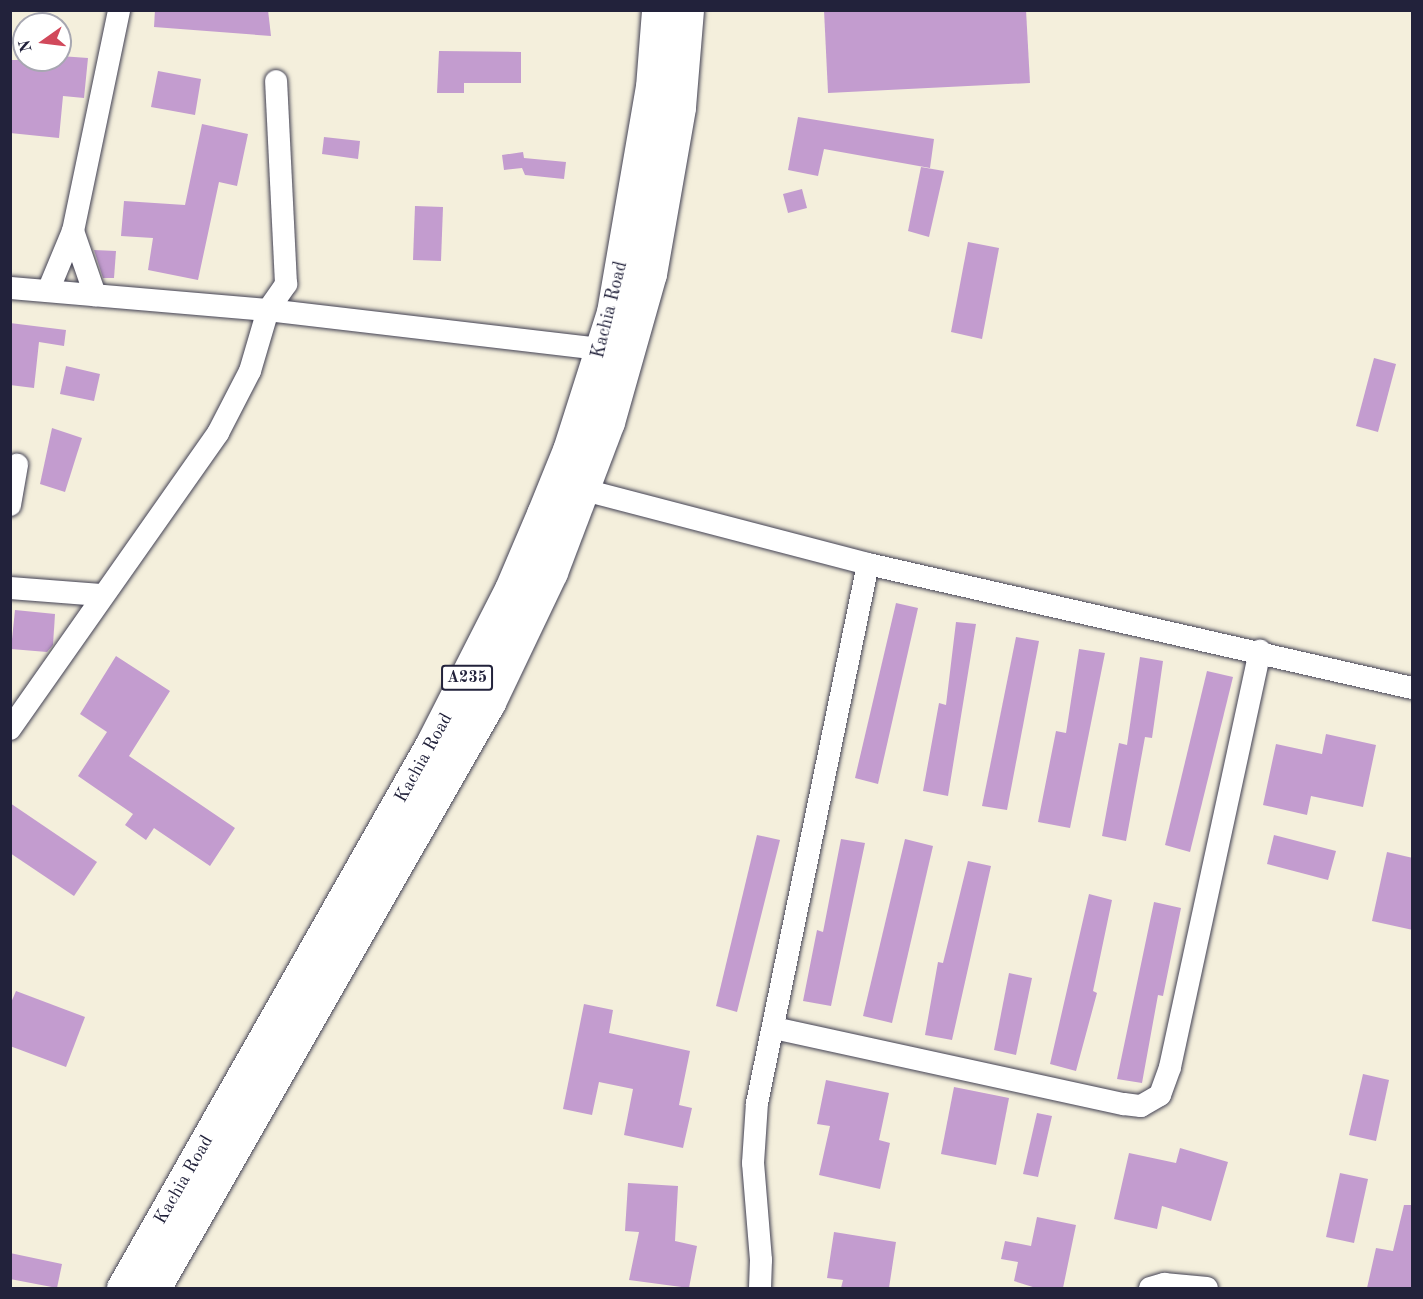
<!DOCTYPE html>
<style>
body{margin:0}
#map{position:relative;width:1423px;height:1299px;overflow:hidden;background:#f4efdc;font-family:"Old Standard TT",serif}
div>[style]{position:absolute}
.building>*{inset:0;background:#c39ccf}
.roads{filter:drop-shadow(0 0 2px #424153) drop-shadow(0 0 2px #424153)}
.minor>*{height:22px;margin:-11px;padding:0 11px;transform-origin:11px;border-radius:11px;background:#fff}
.highway>*{height:33px;margin:-16.5px;padding:0 16.5px;transform-origin:16.5px;border-radius:16.5px;background:#fff}
span{translate:-50% -50%;white-space:nowrap;text-align:center;line-height:1.15;-webkit-text-stroke:6px #fff;paint-order:stroke}
.shield-label span{padding:2px 4px;background:#fff;border:2px solid;border-radius:4px;-webkit-text-stroke-width:0}
.shield-label{font-size:16px;color:#22223b;font-weight:700}
.street-label{font-size:18px;color:#22223b}
.frame{position:absolute;inset:0;border:12px solid #22223b;pointer-events:none}
.north{position:absolute;left:12px;top:12px;width:60px;height:60px;box-sizing:border-box;background:#fff;border:2px solid #a7a7b1;border-radius:50%;rotate:256deg;font-size:16px;font-weight:700;line-height:24px;text-align:center;color:#22223b}
.north::after{content:'';display:block;margin:auto;width:21px;height:27px;background:#d1495b;clip-path:polygon(50% 0,100% 100%,50% 72%,0 100%)}
</style>
<div id="map">
<div class="building">
<i style="clip-path:polygon(155px 10px,268px 10px,271px 36px,154px 27px)"></i>
<i style="clip-path:polygon(824px 10px,1026px 10px,1030px 83px,828px 93px)"></i>
<i style="clip-path:polygon(439px 51px,521px 52px,521px 83px,464px 83px,464px 93px,437px 93px)"></i>
<i style="clip-path:polygon(60px 56px,88px 58px,84px 98px,63px 96px,59px 138px,10px 133px,10px 60px,60px 60px)"></i>
<i style="clip-path:polygon(158px 71px,201px 79px,195px 115px,151px 107px)"></i>
<i style="clip-path:polygon(798px 117px,934px 139px,930px 168px,824px 149px,818px 176px,788px 170px)"></i>
<i style="clip-path:polygon(202px 124px,248px 134px,237px 186px,219px 182px,198px 280px,148px 270px,153px 238px,121px 236px,124px 201px,185px 205px)"></i>
<i style="clip-path:polygon(324px 137px,360px 141px,358px 159px,322px 154px)"></i>
<i style="clip-path:polygon(523px 152px,524px 158px,566px 162px,564px 179px,525px 175px,522px 168px,504px 170px,502px 155px)"></i>
<i style="clip-path:polygon(921px 167px,944px 171px,929px 237px,908px 231px)"></i>
<i style="clip-path:polygon(802px 189px,807px 208px,788px 213px,783px 194px)"></i>
<i style="clip-path:polygon(415px 206px,443px 207px,441px 261px,413px 260px)"></i>
<i style="clip-path:polygon(968px 242px,999px 248px,982px 339px,951px 332px)"></i>
<i style="clip-path:polygon(94px 250px,116px 251px,114px 278px,103px 278px)"></i>
<i style="clip-path:polygon(10px 323px,66px 330px,64px 346px,39px 342px,34px 388px,10px 385px)"></i>
<i style="clip-path:polygon(1374px 358px,1396px 364px,1378px 432px,1356px 426px)"></i>
<i style="clip-path:polygon(66px 366px,100px 374px,94px 401px,60px 394px)"></i>
<i style="clip-path:polygon(52px 428px,82px 438px,65px 492px,40px 484px)"></i>
<i style="clip-path:polygon(896px 603px,918px 608px,878px 784px,855px 778px)"></i>
<i style="clip-path:polygon(15px 610px,55px 614px,53px 645px,47px 652px,11px 649px)"></i>
<i style="clip-path:polygon(956px 622px,976px 624px,948px 796px,923px 791px,939px 703px,946px 705px)"></i>
<i style="clip-path:polygon(1016px 637px,1039px 641px,1007px 810px,982px 806px)"></i>
<i style="clip-path:polygon(1079px 649px,1105px 653px,1070px 828px,1038px 822px,1056px 731px,1066px 733px)"></i>
<i style="clip-path:polygon(116px 656px,170px 691px,129px 756px,235px 828px,210px 866px,154px 828px,146px 840px,125px 825px,133px 814px,78px 776px,107px 732px,80px 714px)"></i>
<i style="clip-path:polygon(1140px 657px,1163px 661px,1152px 738px,1145px 737px,1126px 841px,1102px 836px,1119px 743px,1127px 745px)"></i>
<i style="clip-path:polygon(1207px 671px,1233px 677px,1190px 852px,1165px 845px)"></i>
<i style="clip-path:polygon(1326px 734px,1376px 745px,1363px 807px,1311px 796px,1307px 815px,1263px 805px,1276px 744px,1322px 754px)"></i>
<i style="clip-path:polygon(10px 803px,97px 862px,74px 896px,10px 853px)"></i>
<i style="clip-path:polygon(757px 835px,780px 840px,737px 1012px,716px 1006px)"></i>
<i style="clip-path:polygon(1274px 835px,1336px 851px,1328px 880px,1267px 864px)"></i>
<i style="clip-path:polygon(841px 839px,865px 843px,831px 1006px,803px 1001px,817px 930px,823px 932px)"></i>
<i style="clip-path:polygon(905px 839px,933px 846px,892px 1023px,863px 1016px)"></i>
<i style="clip-path:polygon(1387px 852px,1413px 858px,1413px 930px,1372px 921px)"></i>
<i style="clip-path:polygon(968px 861px,991px 866px,952px 1040px,925px 1035px,938px 962px,943px 963px)"></i>
<i style="clip-path:polygon(1089px 894px,1112px 900px,1093px 991px,1097px 993px,1076px 1071px,1050px 1064px)"></i>
<i style="clip-path:polygon(1154px 902px,1181px 908px,1163px 996px,1158px 995px,1142px 1083px,1117px 1079px)"></i>
<i style="clip-path:polygon(1009px 973px,1032px 978px,1016px 1055px,994px 1050px)"></i>
<i style="clip-path:polygon(16px 991px,85px 1017px,66px 1067px,10px 1046px,10px 1005px)"></i>
<i style="clip-path:polygon(584px 1004px,613px 1010px,609px 1033px,690px 1051px,679px 1105px,692px 1108px,683px 1148px,624px 1135px,633px 1089px,599px 1082px,592px 1115px,563px 1109px)"></i>
<i style="clip-path:polygon(1363px 1074px,1389px 1080px,1376px 1141px,1349px 1135px)"></i>
<i style="clip-path:polygon(826px 1080px,889px 1093px,879px 1140px,890px 1143px,880px 1189px,819px 1175px,830px 1126px,817px 1124px)"></i>
<i style="clip-path:polygon(954px 1087px,1009px 1098px,996px 1165px,941px 1154px)"></i>
<i style="clip-path:polygon(1037px 1113px,1052px 1116px,1038px 1177px,1023px 1174px)"></i>
<i style="clip-path:polygon(1180px 1148px,1228px 1162px,1211px 1221px,1162px 1206px,1157px 1229px,1114px 1219px,1129px 1153px,1176px 1163px)"></i>
<i style="clip-path:polygon(1340px 1173px,1368px 1179px,1354px 1243px,1326px 1237px)"></i>
<i style="clip-path:polygon(628px 1183px,678px 1186px,675px 1241px,697px 1246px,689px 1288px,629px 1280px,639px 1232px,625px 1231px)"></i>
<i style="clip-path:polygon(1404px 1205px,1413px 1205px,1413px 1288px,1367px 1288px,1376px 1248px,1393px 1251px)"></i>
<i style="clip-path:polygon(1037px 1217px,1076px 1225px,1063px 1288px,1036px 1288px,1014px 1281px,1018px 1262px,1001px 1259px,1005px 1241px,1031px 1246px)"></i>
<i style="clip-path:polygon(834px 1232px,896px 1242px,889px 1288px,841px 1288px,843px 1280px,827px 1278px)"></i>
<i style="clip-path:polygon(10px 1253px,62px 1264px,57px 1288px,10px 1279px)"></i>
</div>
<div class="roads">
<div class="minor">
<i style="left:73px;top:231px;width:68px;rotate:71deg"></i>
<i style="left:10px;top:288px;width:259px;rotate:4.9deg"></i>
<i style="left:268px;top:310px;width:336px;rotate:6.7deg"></i>
<i style="left:48px;top:291px;width:65px;rotate:-67.4deg"></i>
<i style="left:73px;top:231px;width:226px;rotate:-78.2deg"></i>
<i style="left:584px;top:490px;width:293px;rotate:14.6deg"></i>
<i style="left:868px;top:564px;width:558px;rotate:12.84deg"></i>
<i style="left:10px;top:505px;width:41px;rotate:-80.1deg"></i>
<i style="left:10px;top:588px;width:91px;rotate:4.4deg"></i>
<i style="left:10px;top:729px;width:362px;rotate:-54.9deg"></i>
<i style="left:218px;top:433px;width:70px;rotate:-62.7deg"></i>
<i style="left:250px;top:371px;width:64px;rotate:-73.6deg"></i>
<i style="left:268px;top:310px;width:32px;rotate:-55deg"></i>
<i style="left:286px;top:284px;width:203px;rotate:-92.8deg"></i>
<i style="left:774px;top:1028px;width:358px;rotate:12.3deg"></i>
<i style="left:1124px;top:1104px;width:17px;rotate:7deg"></i>
<i style="left:1141px;top:1106px;width:22px;rotate:-30deg"></i>
<i style="left:1160px;top:1095px;width:30px;rotate:-70deg"></i>
<i style="left:1170px;top:1067px;width:426px;rotate:-77.8deg"></i>
<i style="left:760px;top:1288px;width:28px;rotate:-88deg"></i>
<i style="left:761px;top:1260px;width:97px;rotate:-94.7deg"></i>
<i style="left:753px;top:1163px;width:60px;rotate:-86.2deg"></i>
<i style="left:757px;top:1103px;width:550px;rotate:-78.36deg"></i>
<i style="left:1150px;top:1288px;width:15px;rotate:-16deg"></i>
<i style="left:1164px;top:1284px;width:43px;rotate:5.3deg"></i>
</div>
<div class="highway">
<i style="left:123px;top:1288px;width:626px;rotate:-60.4deg"></i>
<i style="left:432px;top:744px;width:174px;rotate:-63deg"></i>
<i style="left:511px;top:589px;width:82px;rotate:-66.9deg"></i>
<i style="left:543px;top:514px;width:69px;rotate:-67.9deg"></i>
<i style="left:569px;top:450px;width:145px;rotate:-72.3deg"></i>
<i style="left:613px;top:312px;width:228px;rotate:-80.2deg"></i>
<i style="left:652px;top:87px;width:77px;rotate:-85.5deg"></i>
<i style="left:154px;top:1288px;width:675px;rotate:-60.24deg"></i>
<i style="left:489px;top:702px;width:144px;rotate:-64.5deg"></i>
<i style="left:551px;top:572px;width:160px;rotate:-69.2deg"></i>
<i style="left:608px;top:422px;width:154px;rotate:-74.2deg"></i>
<i style="left:650px;top:274px;width:169px;rotate:-80.1deg"></i>
<i style="left:679px;top:107px;width:97px;rotate:-85.3deg"></i>
</div>
</div>
<div class="shield-label">
<span style="left:467px;top:678px">A235</span>
</div>
<div class="street-label">
<span style="left:610px;top:310px;rotate:-76deg">Kachia Road</span>
<span style="left:424px;top:758px;rotate:-61deg">Kachia Road</span>
<span style="left:184px;top:1180px;rotate:-60deg">Kachia Road</span>
</div>
<div class="frame"></div>
<div class="north">N</div>
</div>
